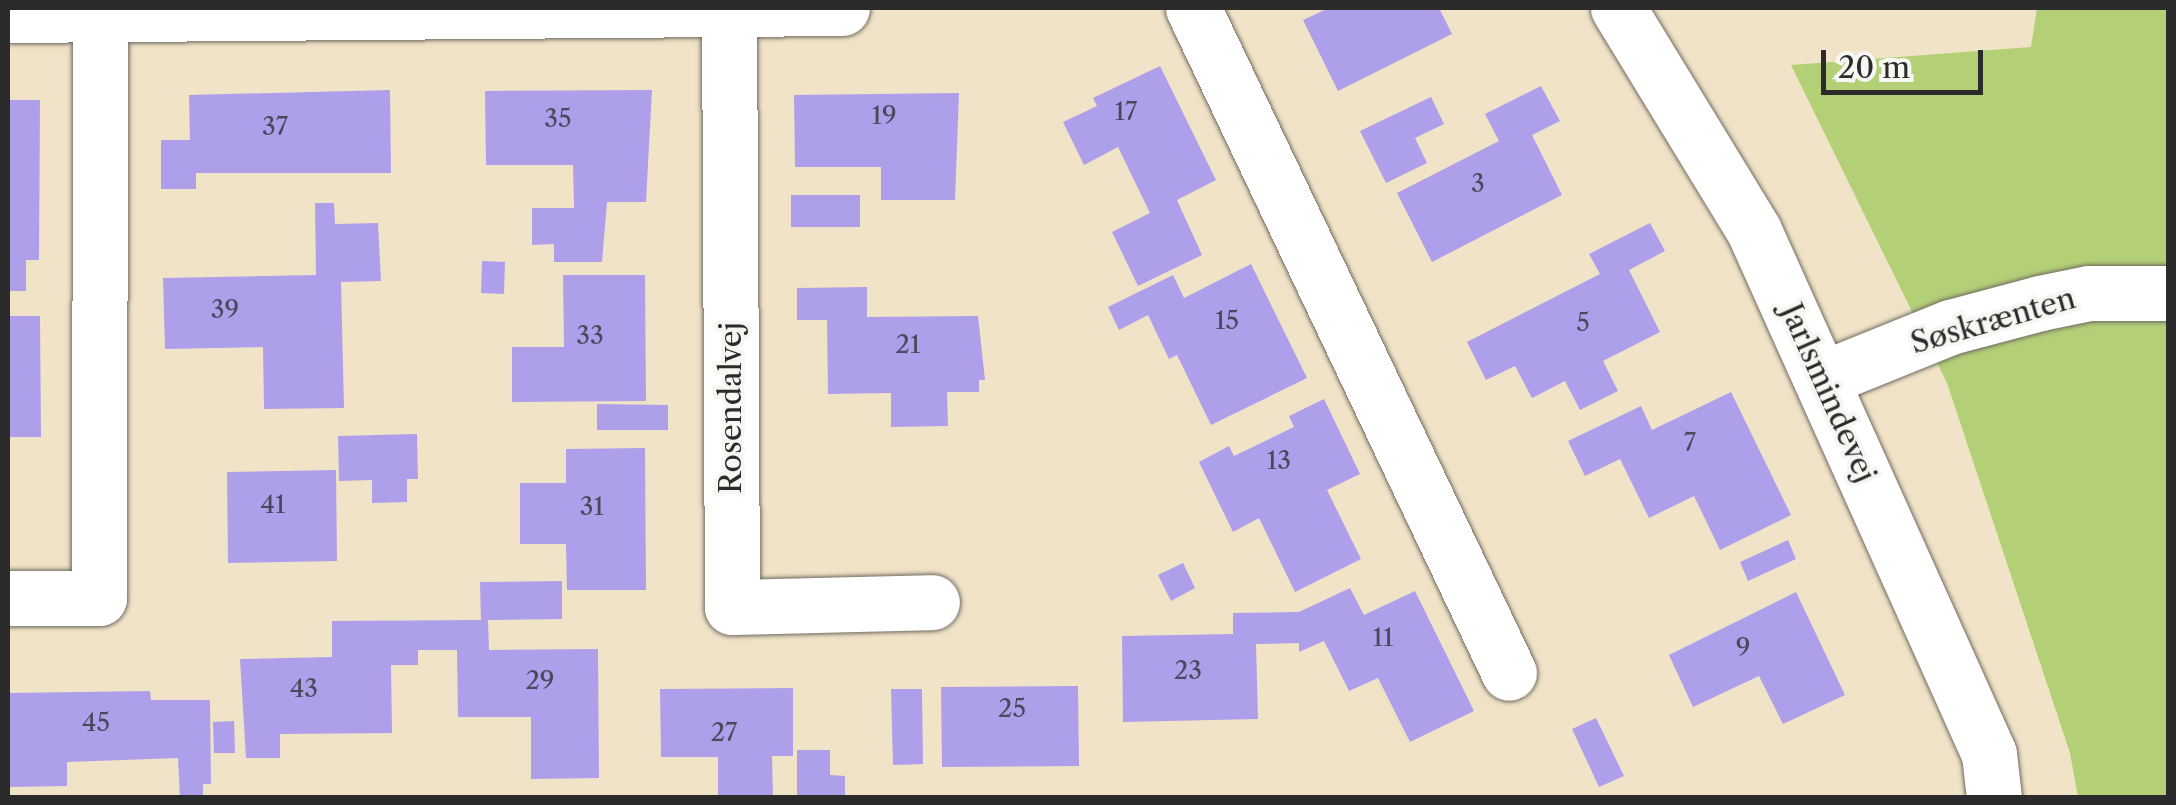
<!DOCTYPE html>
<meta charset="utf-8">
<style>
body{margin:0}
#map{position:relative;width:2176px;height:805px;overflow:hidden;background:#f1e3c7;font-family:"Libre Caslon Text",serif}
div>[style]{position:absolute}
.green>*{inset:0;background:#b3d077}
.building>*{inset:0;background:#ae9feb}
.roads{filter:drop-shadow(0 0 2px #706b62) drop-shadow(0 0 2px #706b62)}
.minor>*{height:55px;margin:-27.5px;padding:0 27.5px;transform-origin:27.5px;border-radius:27.5px;background:#fff}
span{translate:-50% -50%;white-space:nowrap;text-align:center;line-height:1.15;-webkit-text-stroke:8px #f6f6f2;paint-order:stroke}
.number-label{font-size:25px;color:#4c485b}
.number-label span{-webkit-text-stroke-width:0}
.street-label{font-size:30px;color:#2b2b2b}
.frame{position:absolute;inset:0;border:10px solid #2b2b2b;pointer-events:none}
.scale{position:absolute;left:1821px;top:50px;width:162px;height:45px;box-sizing:border-box;border:5px solid #2b2b2b;border-top:0;padding-left:12px;font-size:30px;line-height:35px;white-space:nowrap;color:#2b2b2b;-webkit-text-stroke:8px #f6f6f2;paint-order:stroke}
</style>
<div id="map">
<div class="green">
<i style="clip-path:polygon(2037px 8px,2168px 8px,2168px 797px,2078px 797px,2070px 753px,1947px 383px,1791px 65px,2031px 47px)"></i>
</div>
<div class="building">
<i style="clip-path:polygon(1329px 8px,1439px 8px,1452px 34px,1338px 91px,1303px 20px)"></i>
<i style="clip-path:polygon(1160px 66px,1216px 180px,1177px 200px,1202px 255px,1138px 286px,1112px 232px,1150px 213px,1118px 147px,1084px 165px,1063px 122px,1097px 106px,1093px 98px)"></i>
<i style="clip-path:polygon(1541px 86px,1560px 121px,1532px 135px,1562px 195px,1432px 262px,1397px 193px,1499px 141px,1485px 114px)"></i>
<i style="clip-path:polygon(390px 90px,391px 173px,196px 173px,196px 189px,161px 189px,161px 140px,190px 140px,189px 95px)"></i>
<i style="clip-path:polygon(652px 90px,646px 202px,607px 202px,602px 262px,554px 262px,554px 244px,532px 245px,532px 208px,574px 208px,573px 165px,486px 165px,485px 91px)"></i>
<i style="clip-path:polygon(959px 93px,955px 200px,881px 200px,881px 167px,795px 167px,794px 95px)"></i>
<i style="clip-path:polygon(1431px 97px,1444px 124px,1415px 138px,1427px 163px,1386px 183px,1360px 131px)"></i>
<i style="clip-path:polygon(8px 100px,40px 100px,39px 260px,26px 260px,26px 291px,8px 291px)"></i>
<i style="clip-path:polygon(791px 195px,860px 195px,860px 227px,791px 227px)"></i>
<i style="clip-path:polygon(315px 203px,334px 203px,335px 224px,378px 223px,381px 281px,341px 282px,344px 408px,264px 409px,263px 347px,165px 349px,163px 278px,316px 275px)"></i>
<i style="clip-path:polygon(1650px 223px,1665px 251px,1629px 270px,1660px 332px,1603px 361px,1618px 391px,1580px 410px,1565px 381px,1532px 398px,1515px 366px,1486px 380px,1467px 342px,1600px 274px,1589px 254px)"></i>
<i style="clip-path:polygon(482px 261px,505px 262px,504px 294px,481px 293px)"></i>
<i style="clip-path:polygon(1251px 264px,1307px 378px,1211px 425px,1177px 355px,1169px 359px,1148px 315px,1119px 330px,1108px 307px,1173px 275px,1184px 298px)"></i>
<i style="clip-path:polygon(563px 275px,645px 275px,646px 401px,512px 402px,512px 347px,564px 347px)"></i>
<i style="clip-path:polygon(867px 287px,867px 317px,978px 316px,985px 380px,979px 380px,979px 392px,947px 392px,948px 426px,891px 427px,891px 393px,828px 394px,827px 320px,797px 320px,797px 288px)"></i>
<i style="clip-path:polygon(8px 316px,40px 316px,41px 437px,8px 437px)"></i>
<i style="clip-path:polygon(1731px 392px,1791px 515px,1720px 550px,1694px 496px,1649px 518px,1620px 459px,1585px 476px,1568px 441px,1641px 406px,1652px 430px)"></i>
<i style="clip-path:polygon(1324px 399px,1360px 474px,1327px 490px,1361px 559px,1295px 592px,1259px 518px,1233px 532px,1199px 462px,1229px 446px,1234px 456px,1294px 427px,1289px 416px)"></i>
<i style="clip-path:polygon(597px 404px,668px 405px,668px 430px,597px 430px)"></i>
<i style="clip-path:polygon(417px 434px,418px 479px,407px 479px,407px 502px,372px 503px,372px 480px,339px 481px,338px 436px)"></i>
<i style="clip-path:polygon(645px 448px,646px 590px,567px 590px,566px 544px,520px 544px,520px 483px,566px 483px,566px 449px)"></i>
<i style="clip-path:polygon(336px 470px,337px 561px,228px 563px,227px 472px)"></i>
<i style="clip-path:polygon(1788px 540px,1796px 559px,1748px 581px,1740px 562px)"></i>
<i style="clip-path:polygon(1183px 563px,1195px 588px,1171px 601px,1158px 575px)"></i>
<i style="clip-path:polygon(562px 581px,562px 619px,488px 620px,489px 650px,598px 649px,599px 778px,531px 779px,531px 717px,458px 717px,457px 650px,418px 650px,418px 665px,391px 665px,392px 733px,280px 734px,280px 758px,246px 758px,240px 659px,332px 657px,332px 621px,481px 620px,480px 582px)"></i>
<i style="clip-path:polygon(1350px 588px,1364px 615px,1415px 591px,1474px 711px,1410px 742px,1378px 678px,1349px 691px,1324px 641px,1299px 652px,1299px 643px,1256px 644px,1258px 719px,1123px 722px,1122px 636px,1233px 634px,1233px 613px,1299px 612px)"></i>
<i style="clip-path:polygon(1796px 592px,1845px 695px,1783px 724px,1759px 676px,1693px 707px,1669px 655px)"></i>
<i style="clip-path:polygon(1078px 686px,1079px 766px,942px 767px,941px 687px)"></i>
<i style="clip-path:polygon(793px 688px,793px 756px,772px 756px,773px 798px,718px 798px,718px 757px,661px 757px,660px 689px)"></i>
<i style="clip-path:polygon(891px 689px,922px 689px,923px 764px,893px 765px)"></i>
<i style="clip-path:polygon(150px 691px,151px 700px,210px 700px,211px 784px,203px 784px,203px 798px,180px 798px,178px 758px,67px 762px,67px 786px,8px 787px,8px 693px)"></i>
<i style="clip-path:polygon(1596px 718px,1624px 776px,1599px 787px,1572px 729px)"></i>
<i style="clip-path:polygon(234px 721px,235px 753px,214px 753px,213px 722px)"></i>
<i style="clip-path:polygon(797px 750px,830px 750px,830px 775px,845px 776px,845px 798px,797px 798px)"></i>
</div>
<div class="roads">
<div class="minor">
<i style="left:1193px;top:8px;width:736px;rotate:64.58deg"></i>
<i style="left:1618px;top:8px;width:261px;rotate:58.6deg"></i>
<i style="left:1754px;top:231px;width:573px;rotate:65.8deg"></i>
<i style="left:1989px;top:754px;width:44px;rotate:83.5deg"></i>
<i style="left:729px;top:9px;width:598px;rotate:89.71deg"></i>
<i style="left:732px;top:607px;width:200px;rotate:-1.4deg"></i>
<i style="left:8px;top:15px;width:834px;rotate:-0.48deg"></i>
<i style="left:1824px;top:378px;width:136px;rotate:-22deg"></i>
<i style="left:1950px;top:327px;width:93px;rotate:-14.9deg"></i>
<i style="left:2040px;top:303px;width:50px;rotate:-11.5deg"></i>
<i style="left:2089px;top:293px;width:79px"></i>
<i style="left:8px;top:598px;width:91px"></i>
<i style="left:99px;top:598px;width:584px;rotate:-89.9deg"></i>
</div>
</div>
<div class="number-label">
<span style="left:1126px;top:112px">17</span>
<span style="left:884px;top:116px">19</span>
<span style="left:558px;top:119px">35</span>
<span style="left:275px;top:127px">37</span>
<span style="left:1478px;top:184px">3</span>
<span style="left:225px;top:310px">39</span>
<span style="left:1227px;top:321px">15</span>
<span style="left:1583px;top:323px">5</span>
<span style="left:590px;top:336px">33</span>
<span style="left:908px;top:345px">21</span>
<span style="left:1690px;top:443px">7</span>
<span style="left:1279px;top:461px">13</span>
<span style="left:273px;top:505px">41</span>
<span style="left:592px;top:507px">31</span>
<span style="left:1383px;top:638px">11</span>
<span style="left:1743px;top:648px">9</span>
<span style="left:1188px;top:671px">23</span>
<span style="left:540px;top:681px">29</span>
<span style="left:304px;top:689px">43</span>
<span style="left:1012px;top:709px">25</span>
<span style="left:96px;top:723px">45</span>
<span style="left:724px;top:733px">27</span>
</div>
<div class="street-label">
<span style="left:1993px;top:321px;rotate:-16deg">Søskrænten</span>
<span style="left:1828px;top:393px;rotate:66deg">Jarlsmindevej</span>
<span style="left:731px;top:408px;rotate:-90deg">Rosendalvej</span>
</div>
<div class="frame"></div>
<div class="scale">20 m</div>
</div>
